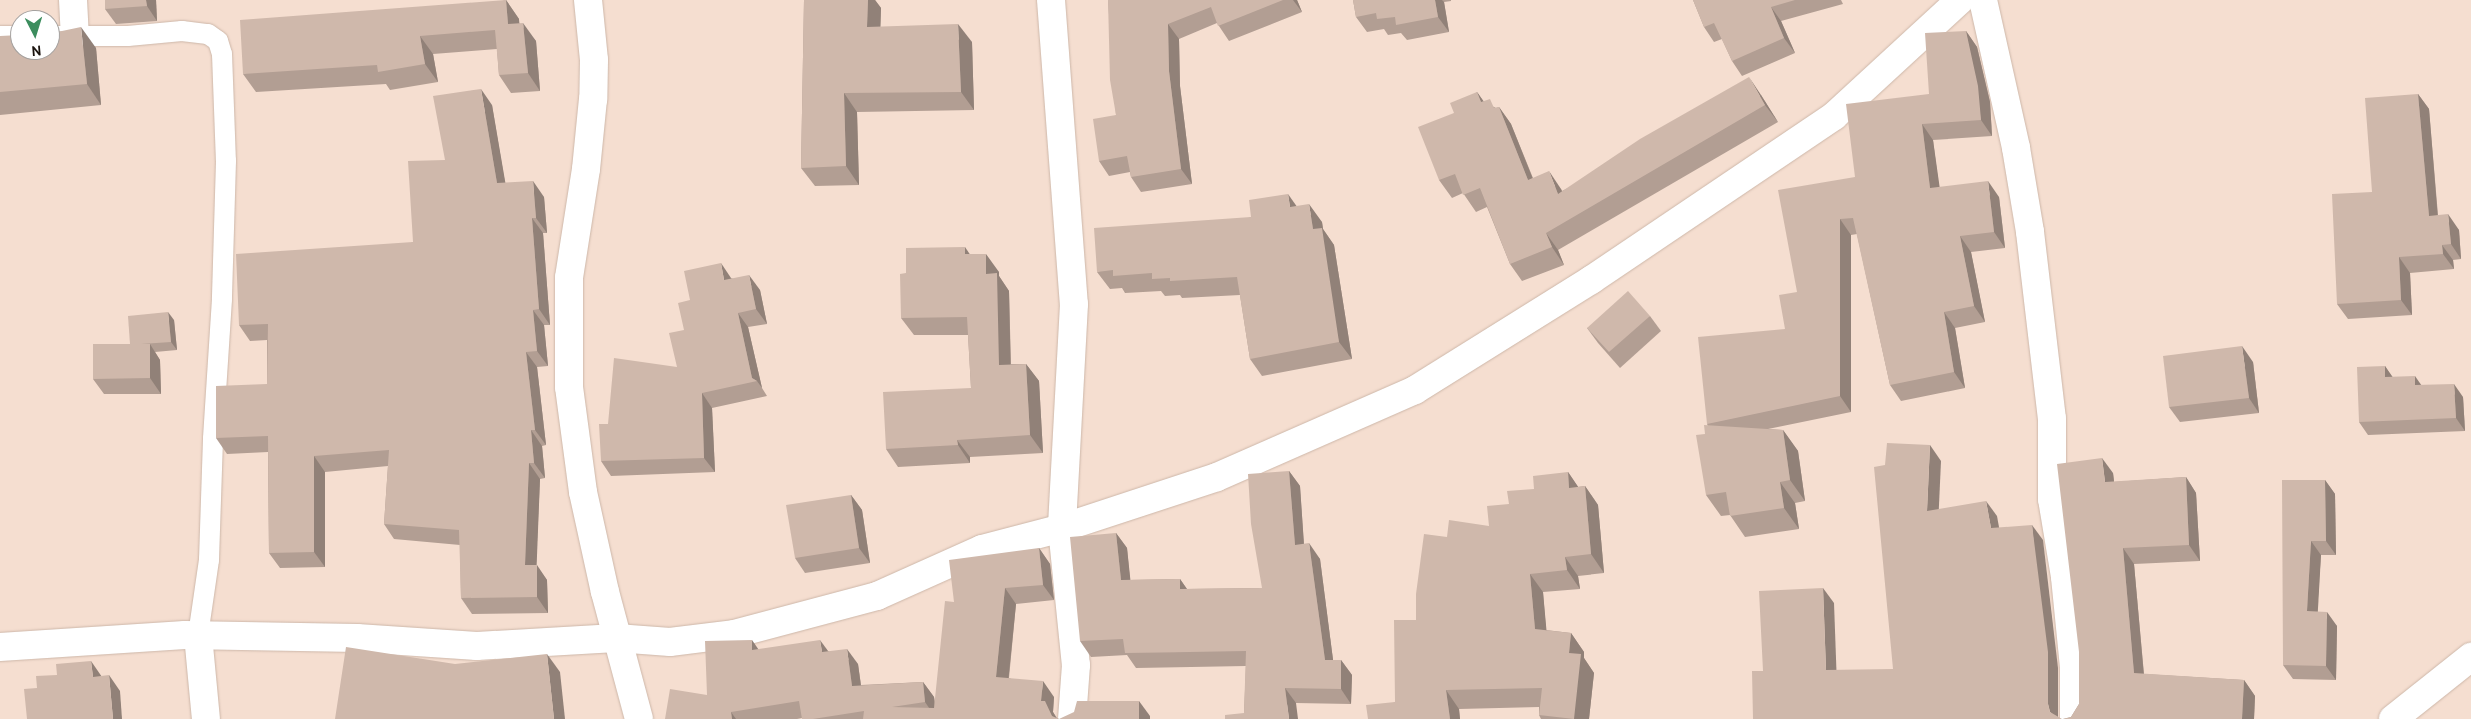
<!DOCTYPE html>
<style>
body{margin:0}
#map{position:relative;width:2471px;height:719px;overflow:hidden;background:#f5ded0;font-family:Overpass,sans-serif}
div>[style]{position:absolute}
.roads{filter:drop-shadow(0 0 1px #cdb7a9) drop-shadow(0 0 1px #cdb7a9)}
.lane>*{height:20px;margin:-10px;padding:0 10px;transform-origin:10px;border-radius:10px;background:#fff}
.street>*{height:28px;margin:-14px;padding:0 14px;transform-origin:14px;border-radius:14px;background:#fff}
.wall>*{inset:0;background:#b29e93}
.shaded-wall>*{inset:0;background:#918178}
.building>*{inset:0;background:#cfb8ab}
span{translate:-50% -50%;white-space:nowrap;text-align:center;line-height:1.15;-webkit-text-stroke:4.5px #fff;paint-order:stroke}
.north{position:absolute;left:10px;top:10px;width:50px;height:50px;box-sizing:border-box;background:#fff;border:1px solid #a4a19f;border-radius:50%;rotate:175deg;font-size:14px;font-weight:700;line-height:20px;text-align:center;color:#1b140f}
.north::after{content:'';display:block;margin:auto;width:18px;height:22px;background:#3c8d5e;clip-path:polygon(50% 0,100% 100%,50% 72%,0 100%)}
</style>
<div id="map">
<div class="roads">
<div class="lane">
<i style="left:0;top:36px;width:20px"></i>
<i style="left:50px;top:36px;width:78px"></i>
<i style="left:128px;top:36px;width:54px;rotate:-5.3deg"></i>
<i style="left:182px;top:31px;width:26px;rotate:7deg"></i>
<i style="left:208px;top:34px;width:12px;rotate:35deg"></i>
<i style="left:218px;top:41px;width:14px;rotate:73deg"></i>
<i style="left:222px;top:54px;width:107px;rotate:87.9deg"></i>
<i style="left:226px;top:161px;width:138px;rotate:91.7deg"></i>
<i style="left:222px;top:299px;width:140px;rotate:93.7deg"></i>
<i style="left:213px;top:439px;width:121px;rotate:91.9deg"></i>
<i style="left:209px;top:560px;width:76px;rotate:98.3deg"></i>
</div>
<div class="street">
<i style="left:73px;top:0;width:37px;rotate:87deg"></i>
<i style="left:588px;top:0;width:60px;rotate:84.3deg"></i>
<i style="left:594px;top:60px;width:39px;rotate:91deg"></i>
<i style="left:593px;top:99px;width:70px;rotate:95.7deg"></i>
<i style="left:586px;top:169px;width:110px;rotate:98.9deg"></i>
<i style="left:569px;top:278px;width:109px;rotate:90deg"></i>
<i style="left:569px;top:387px;width:106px;rotate:82.4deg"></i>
<i style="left:583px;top:492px;width:102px;rotate:77.6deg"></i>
<i style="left:605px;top:592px;width:131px;rotate:75deg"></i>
<i style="left:1051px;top:0;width:305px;rotate:85.7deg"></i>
<i style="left:1074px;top:304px;width:224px;rotate:93.1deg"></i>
<i style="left:1062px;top:528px;width:138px;rotate:84.2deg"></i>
<i style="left:1076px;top:665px;width:54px;rotate:94.2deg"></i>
<i style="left:1983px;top:0;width:152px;rotate:77.4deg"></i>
<i style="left:2016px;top:148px;width:85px;rotate:80.5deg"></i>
<i style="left:2030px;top:232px;width:188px;rotate:83.3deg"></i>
<i style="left:2052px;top:419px;width:80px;rotate:90deg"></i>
<i style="left:2052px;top:499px;width:79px;rotate:80.5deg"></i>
<i style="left:2065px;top:577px;width:90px;rotate:84.3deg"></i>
<i style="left:2074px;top:667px;width:52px;rotate:90deg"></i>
<i style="left:198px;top:635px;width:84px;rotate:84.6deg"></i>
<i style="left:0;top:647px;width:185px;rotate:-3.7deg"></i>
<i style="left:185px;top:635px;width:172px;rotate:1deg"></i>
<i style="left:357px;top:638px;width:120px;rotate:3.8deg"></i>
<i style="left:477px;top:646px;width:139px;rotate:-3.3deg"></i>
<i style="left:616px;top:638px;width:54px;rotate:4.2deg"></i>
<i style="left:670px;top:642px;width:64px;rotate:-7.1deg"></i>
<i style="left:734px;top:634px;width:148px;rotate:-14.9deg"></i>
<i style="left:877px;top:596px;width:115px;rotate:-24.1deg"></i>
<i style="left:982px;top:549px;width:83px;rotate:-14.7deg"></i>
<i style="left:1062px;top:528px;width:163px;rotate:-18.2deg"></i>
<i style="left:1217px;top:477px;width:216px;rotate:-23.7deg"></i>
<i style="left:1415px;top:390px;width:208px;rotate:-32deg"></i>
<i style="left:1591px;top:280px;width:293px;rotate:-34deg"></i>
<i style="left:1834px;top:116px;width:171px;rotate:-42.6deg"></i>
<i style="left:2393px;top:719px;width:100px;rotate:-38.5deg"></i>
</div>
</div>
<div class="wall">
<i style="clip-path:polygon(105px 0,156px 0,157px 21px,116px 24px,105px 9px)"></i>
<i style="clip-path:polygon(506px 0,519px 19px,519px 23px,536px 41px,540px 91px,511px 93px,499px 75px,497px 49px,433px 54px,438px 82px,390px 90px,386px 84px,256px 92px,243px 74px)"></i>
<i style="clip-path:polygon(804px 0,875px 0,881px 8px,880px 27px,972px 42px,974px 110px,857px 112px,859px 185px,815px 186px,801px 168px)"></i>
<i style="clip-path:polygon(1108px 0,1297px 0,1302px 12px,1229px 41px,1217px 23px,1179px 39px,1180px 86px,1192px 184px,1141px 192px,1131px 177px,1130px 172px,1109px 176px,1099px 161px,1116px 115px)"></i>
<i style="clip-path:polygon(1353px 0,1451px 0,1451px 1px,1444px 2px,1449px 32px,1407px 40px,1401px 33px,1388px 35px,1384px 29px,1367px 32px,1356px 17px)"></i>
<i style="clip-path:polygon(1693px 0,1841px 0,1843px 4px,1781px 21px,1795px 53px,1742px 76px,1732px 61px,1722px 39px,1714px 42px,1704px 27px)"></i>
<i style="clip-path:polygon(1966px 31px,1977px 47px,1990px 102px,1992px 136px,1933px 140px,1939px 187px,1999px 197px,2005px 248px,1971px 252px,1985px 322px,1955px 328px,1965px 388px,1901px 401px,1890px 385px,1857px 234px,1851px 235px,1851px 412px,1768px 429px,1783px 430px,1798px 451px,1805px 501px,1795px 503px,1799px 529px,1745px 537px,1730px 515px,1721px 516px,1706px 495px,1705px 434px,1708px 426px,1707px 424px,1785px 329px,1797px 292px,1855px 177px,1929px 94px)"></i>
<i style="clip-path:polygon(0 36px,96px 48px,101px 105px,0 115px)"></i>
<i style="clip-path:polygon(1477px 92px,1484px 102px,1496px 108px,1499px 107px,1511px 124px,1533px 178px,1561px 189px,1562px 191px,1761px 95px,1778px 122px,1558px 250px,1564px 265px,1522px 281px,1510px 264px,1487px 207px,1476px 212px,1463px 193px,1452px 198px,1439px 180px,1454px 113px)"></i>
<i style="clip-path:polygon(2418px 94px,2429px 109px,2438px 215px,2459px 230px,2461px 259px,2453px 260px,2454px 269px,2410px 273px,2412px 315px,2348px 319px,2337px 304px,2372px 192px)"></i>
<i style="clip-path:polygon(492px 105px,505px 183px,544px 197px,547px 233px,543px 233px,550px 325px,544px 325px,548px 366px,537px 367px,546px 445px,542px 446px,545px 478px,540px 479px,536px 565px,547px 580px,548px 613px,472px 614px,461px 598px,460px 545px,394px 539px,384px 524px,388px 466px,325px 472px,325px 567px,280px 568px,269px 553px,268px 452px,227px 454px,216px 438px,267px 384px,267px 340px,250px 341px,239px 325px,413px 242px,445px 160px)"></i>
<i style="clip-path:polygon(1296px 206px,1322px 222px,1323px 229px,1334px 245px,1352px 359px,1262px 376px,1250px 359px,1240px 295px,1182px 298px,1180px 295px,1165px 296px,1161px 291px,1125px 293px,1122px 288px,1110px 289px,1097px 272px,1251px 217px)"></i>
<i style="clip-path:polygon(970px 254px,999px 272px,999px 276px,1009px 291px,1011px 364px,1026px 364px,1039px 381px,1043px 453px,970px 457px,970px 463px,898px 467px,886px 449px,971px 388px,968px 335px,914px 335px,901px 318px,906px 273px)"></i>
<i style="clip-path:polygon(731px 278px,760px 290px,767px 324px,748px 327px,762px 388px,767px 396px,712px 408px,715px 472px,611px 476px,601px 461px,608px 424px,677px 367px,690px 300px)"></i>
<i style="clip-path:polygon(1650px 316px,1661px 331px,1620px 368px,1598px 343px,1587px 328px)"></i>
<i style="clip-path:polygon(174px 320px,177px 350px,155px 352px,160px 360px,161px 394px,104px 394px,93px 379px,130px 344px)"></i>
<i style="clip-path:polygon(2253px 362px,2259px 413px,2180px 422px,2169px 407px)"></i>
<i style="clip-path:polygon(2385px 366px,2392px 377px,2463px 397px,2465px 431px,2368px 435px,2359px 422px)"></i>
<i style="clip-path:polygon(1289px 471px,1300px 486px,1304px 544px,1320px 559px,1333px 660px,1341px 660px,1352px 675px,1351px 704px,1296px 703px,1244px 713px,1246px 666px,1136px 668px,1127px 655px,1091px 657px,1080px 641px,1116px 533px,1127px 548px,1130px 580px,1180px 579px,1187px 589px,1262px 588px)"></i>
<i style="clip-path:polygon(1568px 472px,1578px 487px,1585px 486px,1598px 505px,1604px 573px,1578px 576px,1580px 589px,1543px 592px,1546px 630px,1571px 633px,1584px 652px,1584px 658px,1594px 673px,1589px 719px,1541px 719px,1539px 715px,1539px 707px,1459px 709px,1460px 719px,1368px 719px,1395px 702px,1416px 620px,1447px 537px,1489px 526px,1509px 504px)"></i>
<i style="clip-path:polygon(2113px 473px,2114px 482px,2186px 477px,2196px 493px,2200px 561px,2134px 564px,2144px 674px,2244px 680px,2255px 696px,2254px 719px,2063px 719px,2071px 717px,2079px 704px)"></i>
<i style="clip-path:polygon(2325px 480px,2335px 494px,2336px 555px,2321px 555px,2317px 612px,2337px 626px,2336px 680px,2293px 679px,2283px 665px)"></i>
<i style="clip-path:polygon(851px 495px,862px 510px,870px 563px,805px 573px,795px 558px)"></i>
<i style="clip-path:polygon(1039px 548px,1050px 564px,1054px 600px,1016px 604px,1009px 678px,1054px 697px,1053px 712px,1057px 718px,1059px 719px,1150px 716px,1150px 719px,802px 719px,802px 718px,797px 719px,665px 719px,707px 695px,758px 649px,828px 651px,858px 664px,861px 685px,923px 682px,934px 697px,935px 702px,954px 602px)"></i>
</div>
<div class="shaded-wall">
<i style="clip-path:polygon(146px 0,156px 0,157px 21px,147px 6px)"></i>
<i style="clip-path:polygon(506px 0,519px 19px,521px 42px,508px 24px)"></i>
<i style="clip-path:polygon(868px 0,875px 0,881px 8px,880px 46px,867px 27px)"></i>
<i style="clip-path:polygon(1293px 0,1297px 0,1302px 12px)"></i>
<i style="clip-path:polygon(1435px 0,1442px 0,1444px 2px,1449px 32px,1438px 17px)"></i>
<i style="clip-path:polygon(1771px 7px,1781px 21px,1795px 53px,1784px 38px)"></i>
<i style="clip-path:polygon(523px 23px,536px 41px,540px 91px,528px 73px)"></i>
<i style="clip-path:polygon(958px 24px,972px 42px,974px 110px,961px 92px)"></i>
<i style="clip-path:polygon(1168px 24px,1179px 39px,1180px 86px,1192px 184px,1181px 169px,1169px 71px)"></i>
<i style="clip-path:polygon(81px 27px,96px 48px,101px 105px,87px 84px)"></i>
<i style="clip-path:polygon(1966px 31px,1977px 47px,1990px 102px,1992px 136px,1981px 120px)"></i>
<i style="clip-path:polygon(420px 36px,433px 54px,438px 82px,425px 64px)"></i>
<i style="clip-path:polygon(1749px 77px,1761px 95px,1778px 122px,1765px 105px)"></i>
<i style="clip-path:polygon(481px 89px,492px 105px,508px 198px,497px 183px)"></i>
<i style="clip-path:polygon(1477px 92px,1489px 109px,1481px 102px)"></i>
<i style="clip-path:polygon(844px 93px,857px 112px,859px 185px,846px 166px)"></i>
<i style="clip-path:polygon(2418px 94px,2429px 109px,2439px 232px,2429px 216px)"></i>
<i style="clip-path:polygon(1499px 107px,1511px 124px,1540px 197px,1528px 180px)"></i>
<i style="clip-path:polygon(1922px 124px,1933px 140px,1942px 204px,1930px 188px)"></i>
<i style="clip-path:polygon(1549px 171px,1561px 189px,1570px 212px,1558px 194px)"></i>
<i style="clip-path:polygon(533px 181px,544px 197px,547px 233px,536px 218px)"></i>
<i style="clip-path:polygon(1988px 181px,1999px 197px,2005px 248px,1994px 232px)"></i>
<i style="clip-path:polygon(1288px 194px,1300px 211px,1290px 207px)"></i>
<i style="clip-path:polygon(1309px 204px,1322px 222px,1323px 229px,1334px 245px,1352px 359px,1339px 342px,1313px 229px)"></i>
<i style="clip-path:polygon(2448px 214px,2459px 230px,2461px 259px,2451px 244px)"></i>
<i style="clip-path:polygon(532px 218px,543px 233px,550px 325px,539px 309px)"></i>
<i style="clip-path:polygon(1840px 219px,1851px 235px,1851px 412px,1840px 396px)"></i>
<i style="clip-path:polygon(1546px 233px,1558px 250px,1564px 265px,1552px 247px)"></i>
<i style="clip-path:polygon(1960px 236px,1971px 252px,1985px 322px,1974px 306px)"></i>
<i style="clip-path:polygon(2442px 245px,2453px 260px,2454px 269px,2443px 254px)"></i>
<i style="clip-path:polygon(965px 247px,977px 265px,965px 254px)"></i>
<i style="clip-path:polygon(986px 254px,999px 272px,999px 276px,1009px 291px,1011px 383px,999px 365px,986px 274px)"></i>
<i style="clip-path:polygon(2399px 257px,2410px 273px,2412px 315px,2401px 300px)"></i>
<i style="clip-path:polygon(721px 263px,731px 278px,734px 295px,724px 280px)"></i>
<i style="clip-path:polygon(749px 275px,760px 290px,767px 324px,756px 309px)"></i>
<i style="clip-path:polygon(533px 310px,544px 325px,548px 366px,537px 351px)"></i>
<i style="clip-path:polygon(168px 312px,174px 320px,177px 350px,171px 342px)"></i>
<i style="clip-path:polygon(1944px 312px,1955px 328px,1965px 388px,1954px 372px)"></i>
<i style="clip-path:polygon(738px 313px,748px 327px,762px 388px,757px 381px,752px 378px)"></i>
<i style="clip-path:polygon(150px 344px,160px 360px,161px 394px,150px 378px)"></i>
<i style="clip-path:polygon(2242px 346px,2253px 362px,2259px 413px,2249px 398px)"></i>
<i style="clip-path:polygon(526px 352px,537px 367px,546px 445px,535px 430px)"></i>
<i style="clip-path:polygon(1026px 364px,1039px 381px,1043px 453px,1030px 435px)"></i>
<i style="clip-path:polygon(2385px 366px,2394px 379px,2385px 377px)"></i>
<i style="clip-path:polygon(2415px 376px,2424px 389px,2415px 385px)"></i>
<i style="clip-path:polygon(2454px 384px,2463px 397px,2465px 431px,2456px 418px)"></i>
<i style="clip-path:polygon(702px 393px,712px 408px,715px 472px,704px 458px)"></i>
<i style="clip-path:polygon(531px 430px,542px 446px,545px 478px,534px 463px)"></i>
<i style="clip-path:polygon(1783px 430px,1798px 451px,1805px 501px,1790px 480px)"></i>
<i style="clip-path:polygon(957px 440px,970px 457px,970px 463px,958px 445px)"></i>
<i style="clip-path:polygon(1930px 445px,1941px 461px,1938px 527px,1927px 511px)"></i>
<i style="clip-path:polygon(314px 456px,325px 472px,325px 567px,314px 552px)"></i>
<i style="clip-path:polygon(2102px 458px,2113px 473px,2116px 498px,2105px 482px)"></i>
<i style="clip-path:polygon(529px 463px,540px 479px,536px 581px,525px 565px)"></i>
<i style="clip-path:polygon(1289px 471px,1300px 486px,1305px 561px,1295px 545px)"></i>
<i style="clip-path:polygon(1568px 472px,1581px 491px,1569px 488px)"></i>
<i style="clip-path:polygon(2186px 477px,2196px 493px,2200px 561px,2189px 545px)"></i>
<i style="clip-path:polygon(2325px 480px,2335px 494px,2336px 555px,2326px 541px)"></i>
<i style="clip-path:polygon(1780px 482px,1795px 503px,1799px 529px,1784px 508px)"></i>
<i style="clip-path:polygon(1585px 486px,1598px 505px,1604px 573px,1591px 554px)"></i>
<i style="clip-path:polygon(851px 495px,862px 510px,870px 563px,859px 548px)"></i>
<i style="clip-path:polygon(1986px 501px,1997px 516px,2002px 544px,1991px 528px)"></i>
<i style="clip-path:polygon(2032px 525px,2043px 540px,2058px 668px,2058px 719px,2050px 712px,2048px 704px)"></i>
<i style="clip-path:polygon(1116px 533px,1127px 548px,1132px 595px,1121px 580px)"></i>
<i style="clip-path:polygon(2311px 541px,2321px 555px,2317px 626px,2307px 611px)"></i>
<i style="clip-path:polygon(1309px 543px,1320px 559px,1335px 675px,1325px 660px)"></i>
<i style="clip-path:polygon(1039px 548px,1050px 564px,1054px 600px,1043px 585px)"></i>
<i style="clip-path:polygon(2123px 548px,2134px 564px,2145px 688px,2134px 673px)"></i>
<i style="clip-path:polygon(1565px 557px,1578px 576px,1580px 589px,1567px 570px)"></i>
<i style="clip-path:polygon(537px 565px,547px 580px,548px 613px,537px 597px)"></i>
<i style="clip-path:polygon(1530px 574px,1543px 592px,1548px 647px,1535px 629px)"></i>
<i style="clip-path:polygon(1180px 579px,1191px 595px,1180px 589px)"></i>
<i style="clip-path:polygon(1005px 588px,1016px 604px,1007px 693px,996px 677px)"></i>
<i style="clip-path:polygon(1823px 588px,1834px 603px,1837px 686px,1826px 670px)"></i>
<i style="clip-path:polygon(2327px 612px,2337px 626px,2336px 680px,2326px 666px)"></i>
<i style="clip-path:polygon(1571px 633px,1584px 652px,1584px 658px,1594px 673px,1589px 719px,1574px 719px,1569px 653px)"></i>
<i style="clip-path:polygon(752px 640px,763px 656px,752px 650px)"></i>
<i style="clip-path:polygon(820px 640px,831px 655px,822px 652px)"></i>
<i style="clip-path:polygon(847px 649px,858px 664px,863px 701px,852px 686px)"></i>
<i style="clip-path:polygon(547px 654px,560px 672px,565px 719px,554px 719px)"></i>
<i style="clip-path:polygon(1341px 660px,1352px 675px,1351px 704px,1341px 689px)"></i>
<i style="clip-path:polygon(91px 661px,102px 677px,93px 677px)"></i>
<i style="clip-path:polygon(109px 675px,120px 691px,122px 719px,113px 719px)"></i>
<i style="clip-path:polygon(2244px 680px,2255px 696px,2254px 719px,2242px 719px)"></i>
<i style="clip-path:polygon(1043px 681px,1054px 697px,1053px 712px,1057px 719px,1054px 719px,1041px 701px)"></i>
<i style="clip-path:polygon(923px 682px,934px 697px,936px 718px,925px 702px)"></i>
<i style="clip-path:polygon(1285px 688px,1296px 703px,1298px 719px,1289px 719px)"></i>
<i style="clip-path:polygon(1446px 690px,1459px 709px,1460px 719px,1450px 719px)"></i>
<i style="clip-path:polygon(1139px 701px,1150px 716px,1150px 719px,1139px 719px)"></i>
<i style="clip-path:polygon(731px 712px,736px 719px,732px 719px)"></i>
</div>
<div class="building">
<i style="clip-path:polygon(105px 0,146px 0,147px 6px,105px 9px)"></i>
<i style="clip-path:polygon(506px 0,508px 24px,523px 23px,528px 73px,499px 75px,495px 30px,420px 36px,425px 64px,378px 72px,377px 65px,243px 74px,240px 20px)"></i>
<i style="clip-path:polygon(804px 0,868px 0,867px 27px,958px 24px,961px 92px,844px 93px,846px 166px,801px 168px)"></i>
<i style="clip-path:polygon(1108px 0,1283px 0,1218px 26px,1211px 7px,1168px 24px,1169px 71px,1181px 169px,1131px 177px,1127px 156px,1099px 161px,1093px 119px,1116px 115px,1110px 80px)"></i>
<i style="clip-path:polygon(1353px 0,1435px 0,1438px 17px,1396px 25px,1395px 17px,1377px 19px,1376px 13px,1356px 17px)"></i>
<i style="clip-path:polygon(1693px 0,1795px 0,1771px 7px,1784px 38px,1732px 61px,1714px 23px,1704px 27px)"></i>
<i style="clip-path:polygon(81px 27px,87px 84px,0 92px,0 36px,20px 35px,20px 50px,50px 50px,50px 32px,62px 31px)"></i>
<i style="clip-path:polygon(1966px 31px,1978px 86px,1981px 120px,1922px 124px,1930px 188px,1988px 181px,1994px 232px,1960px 236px,1974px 306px,1944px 312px,1954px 372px,1890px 385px,1853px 218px,1840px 219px,1840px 396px,1707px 424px,1698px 337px,1785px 329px,1779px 295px,1797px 292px,1778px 190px,1855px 177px,1846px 104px,1929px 94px,1925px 33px)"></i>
<i style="clip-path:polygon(1749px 77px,1765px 105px,1546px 233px,1552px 247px,1510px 264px,1480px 188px,1463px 195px,1455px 174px,1439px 180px,1418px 127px,1454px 113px,1450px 103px,1477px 92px,1481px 102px,1490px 99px,1494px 108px,1499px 107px,1528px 180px,1549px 171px,1558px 194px,1640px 139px)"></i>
<i style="clip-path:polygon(481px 89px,497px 183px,533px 181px,536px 218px,532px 218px,539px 309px,533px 310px,537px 351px,526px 352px,535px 430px,531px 430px,534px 463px,529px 463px,525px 565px,537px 565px,537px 597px,461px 598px,459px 530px,384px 524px,389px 450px,314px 456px,314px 552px,269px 553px,268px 436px,216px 438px,216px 386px,267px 384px,268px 324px,239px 325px,236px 254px,413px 242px,408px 161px,445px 160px,433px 96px)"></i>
<i style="clip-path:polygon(2418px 94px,2429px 216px,2448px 214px,2451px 244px,2442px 245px,2443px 254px,2399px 257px,2401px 300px,2337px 304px,2332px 194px,2372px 192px,2365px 98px)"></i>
<i style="clip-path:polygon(1288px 194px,1290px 207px,1309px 204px,1313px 229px,1322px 228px,1339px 342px,1250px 359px,1237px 277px,1170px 281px,1170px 278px,1152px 279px,1152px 273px,1113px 276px,1113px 270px,1097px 272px,1094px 228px,1251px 217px,1249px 200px)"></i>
<i style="clip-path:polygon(965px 247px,965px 254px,986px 254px,986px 274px,997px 273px,999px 365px,1026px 364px,1030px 435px,957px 440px,958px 445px,886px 449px,883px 392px,971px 388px,967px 317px,901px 318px,900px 274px,906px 273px,906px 248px)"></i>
<i style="clip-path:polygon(721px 263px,724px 280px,749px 275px,756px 309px,738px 313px,752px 378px,757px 381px,702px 393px,704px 458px,601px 461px,599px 424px,608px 424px,614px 358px,677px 367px,669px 333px,684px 330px,678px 303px,690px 300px,684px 271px)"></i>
<i style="clip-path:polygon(1628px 291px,1650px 316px,1609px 352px,1587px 328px)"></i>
<i style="clip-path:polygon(168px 312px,171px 342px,141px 344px,130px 344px,128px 316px)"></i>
<i style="clip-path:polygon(93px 344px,150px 344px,150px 378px,93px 379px)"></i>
<i style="clip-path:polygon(2242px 346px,2249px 398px,2169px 407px,2163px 356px)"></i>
<i style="clip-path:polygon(2385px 366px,2385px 377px,2415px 376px,2415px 385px,2454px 384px,2456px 418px,2359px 422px,2357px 367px)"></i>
<i style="clip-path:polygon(1704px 425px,1783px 430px,1790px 480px,1780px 482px,1784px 508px,1730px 516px,1726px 492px,1706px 495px,1696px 435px,1705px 434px)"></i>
<i style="clip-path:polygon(1887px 443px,1930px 445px,1927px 511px,1986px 501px,1991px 528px,2032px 525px,2048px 652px,2048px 704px,2050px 712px,2062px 719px,1753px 719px,1752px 671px,1763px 671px,1759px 591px,1823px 588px,1826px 670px,1893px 669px,1874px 467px,1885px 465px)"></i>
<i style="clip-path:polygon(2102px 458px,2105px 482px,2186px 477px,2189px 545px,2123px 548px,2134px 673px,2244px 680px,2242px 719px,2063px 719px,2071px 717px,2079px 704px,2079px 652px,2057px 464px)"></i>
<i style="clip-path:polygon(1289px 471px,1295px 545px,1309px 543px,1325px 660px,1341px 660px,1341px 689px,1285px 688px,1289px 719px,1225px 719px,1225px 715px,1244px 713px,1246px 651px,1125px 653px,1123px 639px,1080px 641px,1070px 537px,1116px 533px,1121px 580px,1180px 579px,1180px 589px,1262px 588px,1251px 524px,1248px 474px)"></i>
<i style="clip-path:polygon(1568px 472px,1569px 488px,1585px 486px,1591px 554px,1565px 557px,1567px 570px,1530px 574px,1535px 629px,1571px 633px,1569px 653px,1581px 654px,1574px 719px,1539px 715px,1542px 688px,1446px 690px,1450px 719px,1368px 719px,1366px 705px,1395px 702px,1394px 620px,1416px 620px,1416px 594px,1424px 534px,1447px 537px,1449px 520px,1489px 526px,1487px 506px,1509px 504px,1507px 491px,1534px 489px,1533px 476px)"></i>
<i style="clip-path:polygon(2282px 480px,2325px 480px,2326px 541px,2311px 541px,2307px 611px,2327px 612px,2326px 666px,2283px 665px)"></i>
<i style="clip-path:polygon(851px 495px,859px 548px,795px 558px,786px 505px)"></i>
<i style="clip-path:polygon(1039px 548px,1043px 585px,1005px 588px,996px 677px,1043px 681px,1041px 701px,1045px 701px,1052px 716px,1059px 719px,1074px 712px,1077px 701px,1139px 701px,1139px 719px,863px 719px,864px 711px,813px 719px,802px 719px,799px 701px,731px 712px,732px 719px,665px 719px,670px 689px,707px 695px,705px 641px,752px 640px,752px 650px,820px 640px,822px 652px,847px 649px,852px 686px,923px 682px,925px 702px,892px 707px,934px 708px,945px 601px,954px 602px,949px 560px)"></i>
<i style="clip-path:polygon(346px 647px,455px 664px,547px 654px,554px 719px,335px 719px)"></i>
<i style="clip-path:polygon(91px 661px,93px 677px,109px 675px,113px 719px,27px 719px,24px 689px,37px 688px,36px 676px,57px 675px,56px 664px)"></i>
</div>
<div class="north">N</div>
</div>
